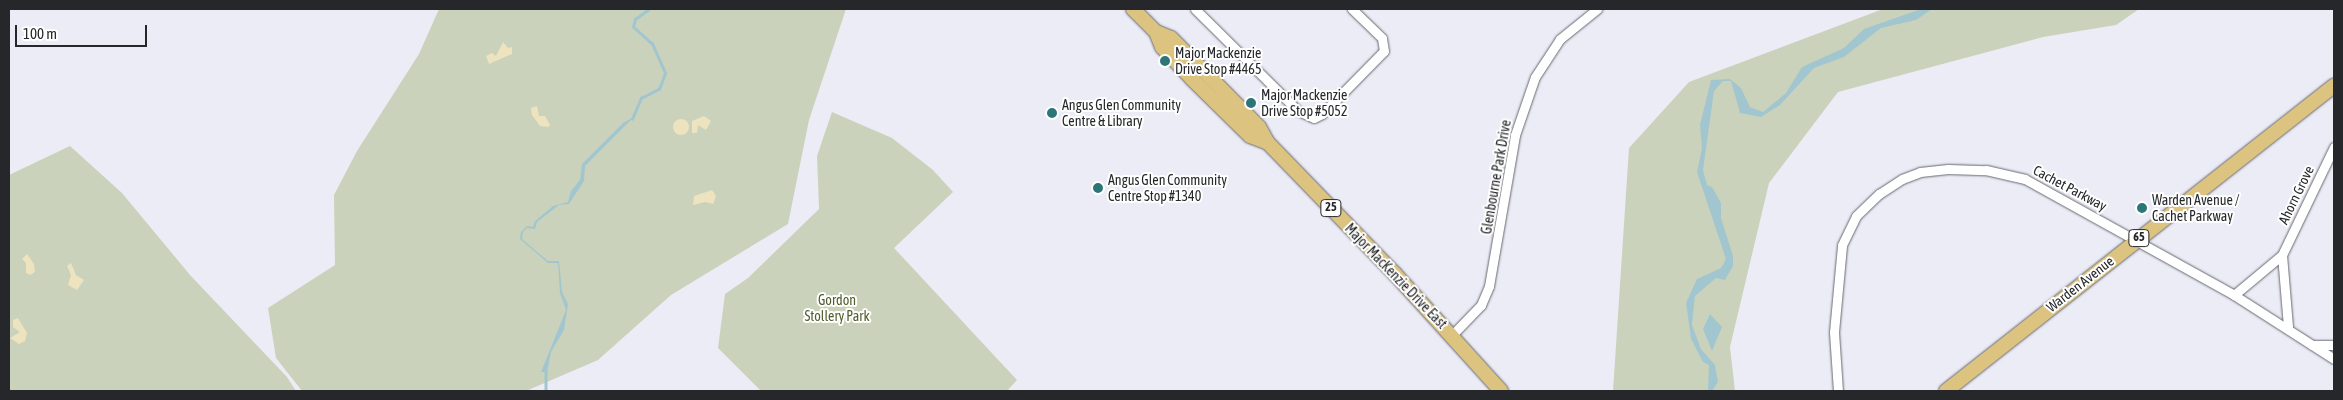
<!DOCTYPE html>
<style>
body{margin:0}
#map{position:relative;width:2343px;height:400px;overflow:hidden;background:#ebecf5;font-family:"Asap Condensed",sans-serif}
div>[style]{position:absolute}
.green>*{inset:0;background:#cbd2bb}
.sand>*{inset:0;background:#ede3be}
.round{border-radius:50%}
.water>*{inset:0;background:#a2c6cf}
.stream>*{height:2.5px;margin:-1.25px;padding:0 1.25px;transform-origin:1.25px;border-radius:1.25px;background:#a2c6cf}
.roads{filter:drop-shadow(0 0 1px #676870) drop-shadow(0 0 1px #676870)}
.street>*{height:9px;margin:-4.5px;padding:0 4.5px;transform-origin:4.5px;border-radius:4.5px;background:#fff}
.primary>*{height:14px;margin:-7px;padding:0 7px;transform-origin:7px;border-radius:7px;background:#dcc37f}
.dots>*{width:14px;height:14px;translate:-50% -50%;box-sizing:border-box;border:2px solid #fff;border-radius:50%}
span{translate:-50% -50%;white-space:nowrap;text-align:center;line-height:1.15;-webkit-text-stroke:4px #fff;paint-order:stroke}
.shield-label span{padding:1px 4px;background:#fff;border:1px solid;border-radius:4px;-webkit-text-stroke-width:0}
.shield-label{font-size:12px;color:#26272a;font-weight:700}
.poi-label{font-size:14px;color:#26272a}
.left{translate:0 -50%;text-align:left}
.street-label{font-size:14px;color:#26272a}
.park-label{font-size:14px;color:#515d2e}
.frame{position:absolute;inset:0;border:10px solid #26272a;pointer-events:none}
.scale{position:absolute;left:15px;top:25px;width:132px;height:22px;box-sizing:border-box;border:2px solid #26272a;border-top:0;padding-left:6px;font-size:15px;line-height:18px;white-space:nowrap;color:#26272a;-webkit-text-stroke:4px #fff;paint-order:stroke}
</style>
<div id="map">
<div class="green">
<i style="clip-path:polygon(439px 9px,846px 9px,809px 120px,788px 224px,671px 295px,598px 360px,526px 391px,302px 391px,276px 358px,268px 308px,335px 265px,334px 195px,357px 151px,419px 54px)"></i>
<i style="clip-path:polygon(1883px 9px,2139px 9px,2116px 25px,2043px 37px,1838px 92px,1769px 183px,1730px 347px,1735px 391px,1613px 391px,1629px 148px,1689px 82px)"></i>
<i style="clip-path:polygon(832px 112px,892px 138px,933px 170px,953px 192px,894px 248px,1017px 380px,1007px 391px,761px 391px,718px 348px,725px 294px,748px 278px,819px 209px,817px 156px)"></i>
<i style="clip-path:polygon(70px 146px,122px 193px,190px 275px,287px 377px,296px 391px,9px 391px,9px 175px)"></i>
</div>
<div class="sand">
<i style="clip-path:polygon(503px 42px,508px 48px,512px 47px,512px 54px,489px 64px,486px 56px,492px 53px,496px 56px)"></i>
<i style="clip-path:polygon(537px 106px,539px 116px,545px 116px,550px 125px,548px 127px,540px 126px,532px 115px,531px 108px)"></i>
<i style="clip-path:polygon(704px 116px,711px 121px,706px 130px,698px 125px,697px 133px,692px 133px,692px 121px)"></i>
<i class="round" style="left:673px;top:119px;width:16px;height:16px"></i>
<i style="clip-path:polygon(712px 190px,716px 196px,713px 204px,705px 202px,693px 205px,694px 196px)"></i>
<i style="clip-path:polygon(27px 254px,34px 264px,35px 272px,30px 275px,26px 273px,26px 263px,22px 259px)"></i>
<i style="clip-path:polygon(71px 263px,76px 275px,84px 280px,77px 290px,68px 285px,71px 275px,67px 266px)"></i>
<i style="clip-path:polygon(18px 318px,27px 333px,25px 341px,19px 344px,10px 338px,20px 332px,13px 327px,13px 320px)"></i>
</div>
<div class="water">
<i style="clip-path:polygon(1921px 9px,1932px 9px,1916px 20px,1881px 28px,1844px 57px,1814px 68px,1780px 105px,1761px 117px,1740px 113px,1731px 81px,1723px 81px,1714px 91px,1703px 170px,1707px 185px,1712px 187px,1721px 203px,1721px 218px,1733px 256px,1733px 266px,1725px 280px,1716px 278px,1695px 296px,1692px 325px,1701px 349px,1715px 365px,1718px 382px,1712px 391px,1708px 391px,1709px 365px,1703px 362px,1691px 339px,1686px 303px,1697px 279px,1721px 268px,1726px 259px,1697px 172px,1702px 148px,1700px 125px,1711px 80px,1730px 79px,1741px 88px,1750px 107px,1763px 112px,1786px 93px,1802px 67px,1844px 48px,1864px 29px)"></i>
<i style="clip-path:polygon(634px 117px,585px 166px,584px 181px,569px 204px,559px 205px,537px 222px,535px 229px,527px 228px,523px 232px,522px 239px,548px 261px,559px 261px,562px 292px,568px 304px,564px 330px,551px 352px,547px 372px,541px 372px,566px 310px,560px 293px,558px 263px,548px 263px,520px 239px,521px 232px,527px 226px,533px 227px,535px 221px,553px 206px,568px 202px,571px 191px,580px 180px,582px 164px,623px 123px)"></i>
<i style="clip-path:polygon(1710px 314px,1722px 327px,1712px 351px,1703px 329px)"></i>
</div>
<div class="stream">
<i style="left:632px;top:119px;width:23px;rotate:-67deg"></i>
<i style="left:641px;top:98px;width:20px;rotate:-27deg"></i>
<i style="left:659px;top:89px;width:17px;rotate:-69deg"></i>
<i style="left:665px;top:73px;width:32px;rotate:-114deg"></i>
<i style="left:652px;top:44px;width:25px;rotate:-138deg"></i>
<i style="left:633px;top:27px;width:8px;rotate:-76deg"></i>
<i style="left:635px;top:19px;width:17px;rotate:-36deg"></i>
<i style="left:546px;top:370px;width:21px;rotate:90deg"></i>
</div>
<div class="roads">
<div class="street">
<i style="left:1195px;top:9px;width:145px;rotate:44.7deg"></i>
<i style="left:1298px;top:111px;width:17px;rotate:24deg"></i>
<i style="left:1314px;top:118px;width:9px;rotate:-27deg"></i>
<i style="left:1322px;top:114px;width:88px;rotate:-45.5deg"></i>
<i style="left:1384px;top:51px;width:13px;rotate:-99deg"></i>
<i style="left:1382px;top:38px;width:42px;rotate:-136deg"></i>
<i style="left:2282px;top:255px;width:120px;rotate:-64.3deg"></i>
<i style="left:2234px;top:295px;width:62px;rotate:-39.8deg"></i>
<i style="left:2282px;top:255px;width:72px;rotate:85.2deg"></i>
<i style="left:1452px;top:335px;width:42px;rotate:-46deg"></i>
<i style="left:1481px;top:305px;width:21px;rotate:-67deg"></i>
<i style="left:1489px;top:286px;width:153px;rotate:-80.2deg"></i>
<i style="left:1515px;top:135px;width:61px;rotate:-71deg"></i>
<i style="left:1535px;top:77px;width:45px;rotate:-56.7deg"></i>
<i style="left:1560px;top:39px;width:48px;rotate:-39deg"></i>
<i style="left:2312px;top:345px;width:22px"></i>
<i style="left:1838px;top:391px;width:59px;rotate:-93.9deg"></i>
<i style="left:1834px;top:332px;width:87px;rotate:-84.7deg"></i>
<i style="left:1842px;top:245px;width:32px;rotate:-64deg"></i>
<i style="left:1856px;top:216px;width:32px;rotate:-44deg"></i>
<i style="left:1879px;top:194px;width:27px;rotate:-33deg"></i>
<i style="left:1902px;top:179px;width:19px;rotate:-21deg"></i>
<i style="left:1920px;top:172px;width:28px;rotate:-6deg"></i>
<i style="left:1948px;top:169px;width:38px;rotate:2deg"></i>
<i style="left:1986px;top:170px;width:40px;rotate:13deg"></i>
<i style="left:2025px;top:179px;width:239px;rotate:29deg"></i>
<i style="left:2234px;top:295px;width:119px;rotate:32.6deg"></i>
</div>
<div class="primary">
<i style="left:1133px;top:9px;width:33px;rotate:45deg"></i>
<i style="left:1156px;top:32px;width:16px;rotate:22deg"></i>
<i style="left:1171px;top:38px;width:125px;rotate:45.3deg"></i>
<i style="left:1259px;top:127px;width:18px;rotate:61deg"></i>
<i style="left:1268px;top:143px;width:182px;rotate:45.9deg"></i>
<i style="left:1395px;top:274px;width:158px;rotate:47.8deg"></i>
<i style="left:1156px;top:32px;width:16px;rotate:68deg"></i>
<i style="left:1162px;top:47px;width:44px;rotate:46.8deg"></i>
<i style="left:1192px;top:79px;width:81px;rotate:44.5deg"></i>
<i style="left:1250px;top:136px;width:19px;rotate:21deg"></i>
<i style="left:1946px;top:391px;width:494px;rotate:-38.2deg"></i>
</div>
</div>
<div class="dots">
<i style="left:1165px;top:61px;background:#2c7678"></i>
<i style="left:1251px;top:103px;background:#2c7678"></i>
<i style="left:1052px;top:113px;background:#2c7678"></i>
<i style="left:1098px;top:188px;background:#2c7678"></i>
<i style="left:2142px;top:208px;background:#2c7678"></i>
</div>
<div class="shield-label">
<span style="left:1331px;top:208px">25</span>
<span style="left:2139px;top:238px">65</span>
</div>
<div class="poi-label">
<span class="left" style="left:1175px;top:61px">Major Mackenzie<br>Drive Stop #4465</span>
<span class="left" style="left:1261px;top:103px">Major Mackenzie<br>Drive Stop #5052</span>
<span class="left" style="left:1062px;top:113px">Angus Glen Community<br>Centre &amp; Library</span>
<span class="left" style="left:1108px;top:188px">Angus Glen Community<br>Centre Stop #1340</span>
<span class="left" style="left:2152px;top:208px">Warden Avenue /<br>Cachet Parkway</span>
</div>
<div class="street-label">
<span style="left:1496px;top:177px;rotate:-80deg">Glenbourne Park Drive</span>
<span style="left:2070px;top:188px;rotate:28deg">Cachet Parkway</span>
<span style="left:2296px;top:195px;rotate:-64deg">Ahorn Grove</span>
<span style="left:1396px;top:276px;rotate:46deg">Major MacKenzie Drive East</span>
<span style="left:2080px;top:284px;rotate:-38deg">Warden Avenue</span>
</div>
<div class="park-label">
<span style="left:837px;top:308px">Gordon<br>Stollery Park</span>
</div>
<div class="frame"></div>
<div class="scale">100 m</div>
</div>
